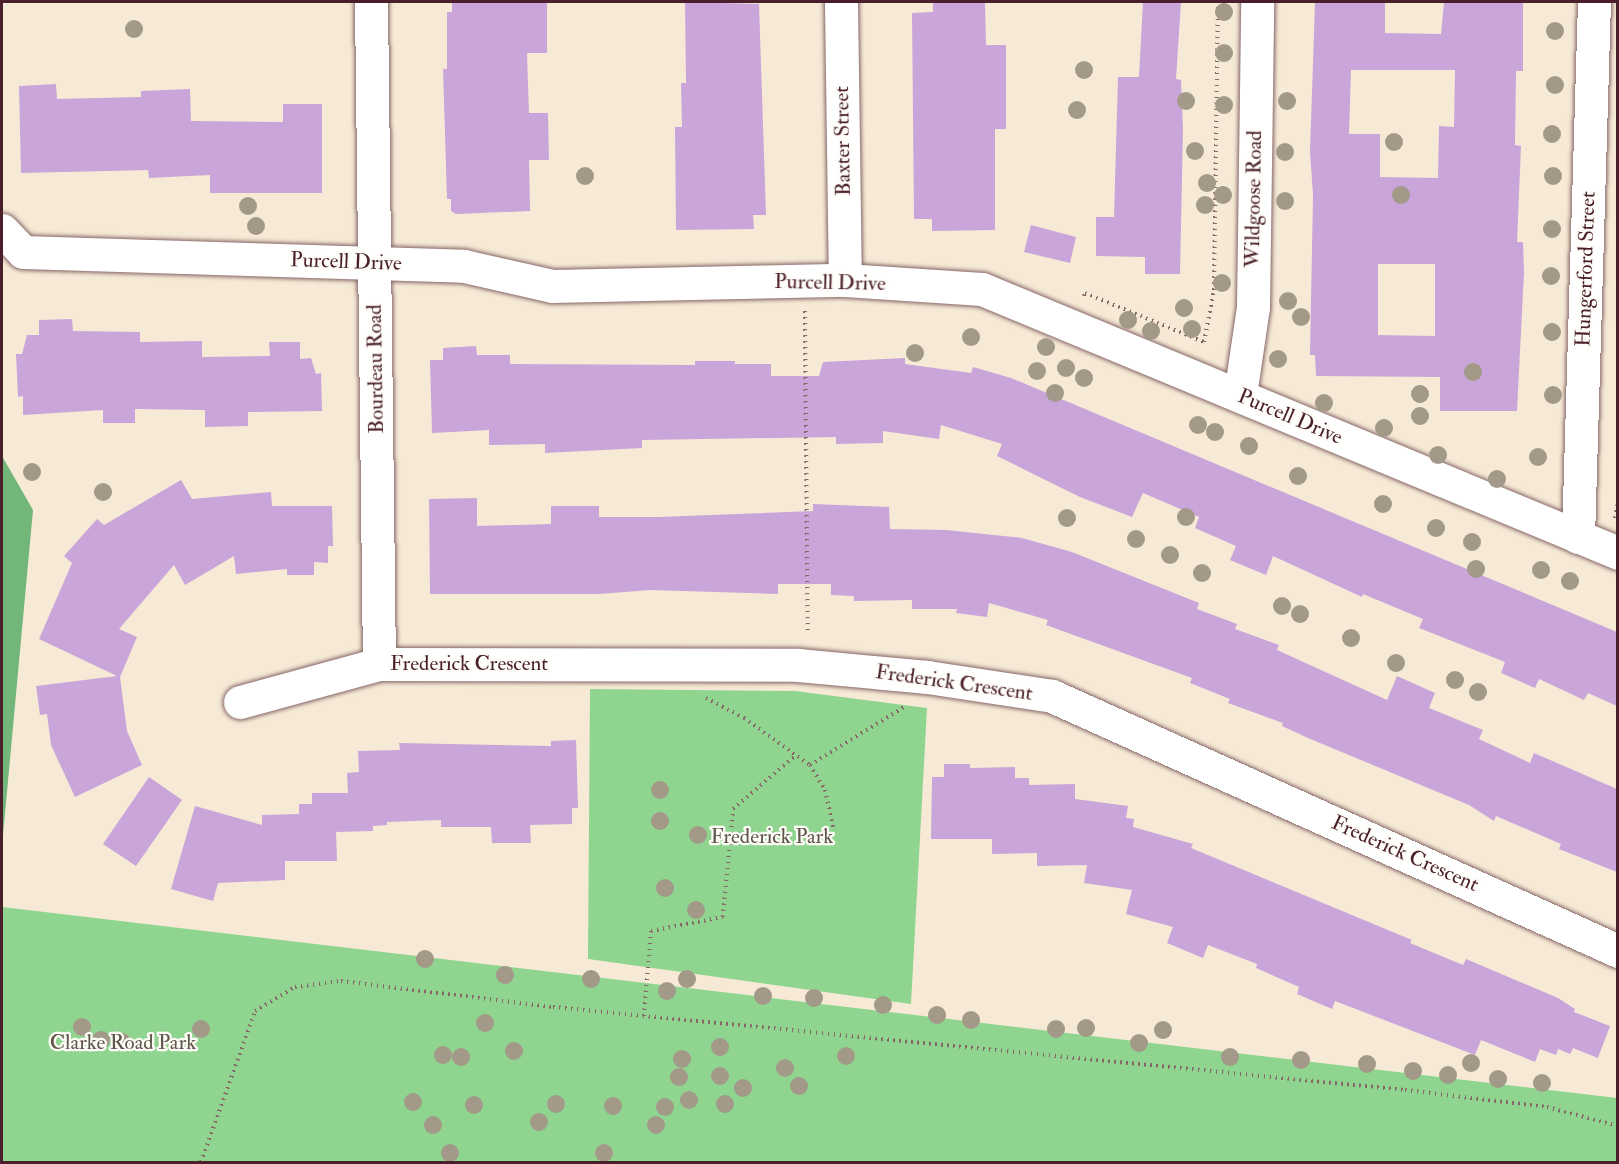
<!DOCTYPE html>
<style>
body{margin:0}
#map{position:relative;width:1619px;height:1164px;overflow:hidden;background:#f6ead6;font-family:"IM FELL Double Pica",serif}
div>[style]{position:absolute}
.green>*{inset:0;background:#8fd590}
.forest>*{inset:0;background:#73b67a}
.building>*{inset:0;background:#c9a5da}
.path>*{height:4px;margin-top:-2px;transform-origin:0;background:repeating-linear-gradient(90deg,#866667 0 1.5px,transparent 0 6px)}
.roads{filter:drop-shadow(0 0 2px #866667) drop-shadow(0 0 2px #866667)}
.street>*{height:33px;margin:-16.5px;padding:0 16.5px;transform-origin:16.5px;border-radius:16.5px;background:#fff}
.trees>*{width:18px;height:18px;margin:-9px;border-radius:50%;background:#a39988}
span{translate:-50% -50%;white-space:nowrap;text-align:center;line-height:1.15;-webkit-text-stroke:4.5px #fdfcf7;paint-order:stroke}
.street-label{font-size:21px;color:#4a1f2b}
.park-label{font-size:21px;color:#5f5649}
.frame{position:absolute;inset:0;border:3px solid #4a1f2b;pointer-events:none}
</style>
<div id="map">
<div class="green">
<i style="clip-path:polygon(590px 689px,795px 691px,927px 708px,911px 1004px,588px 959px)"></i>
<i style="clip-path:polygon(2px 907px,1617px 1098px,1617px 1162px,2px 1162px)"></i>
</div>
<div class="forest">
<i style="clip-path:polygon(2px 456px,33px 510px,2px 846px)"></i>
</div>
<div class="building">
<i style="clip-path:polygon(452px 2px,547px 2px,547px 53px,527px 53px,529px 113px,548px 113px,549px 160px,529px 160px,530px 211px,456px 214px,451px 211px,451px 199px,447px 199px,443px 69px,447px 69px,447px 12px,452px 12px)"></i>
<i style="clip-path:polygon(685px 2px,759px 4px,766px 215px,753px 215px,754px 229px,676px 230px,675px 127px,682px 127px,681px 83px,686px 83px)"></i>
<i style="clip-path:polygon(933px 2px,985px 2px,986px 45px,1006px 45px,1006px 129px,995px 129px,995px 230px,932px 231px,932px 219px,914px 219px,912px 13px,933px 12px)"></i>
<i style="clip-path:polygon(1143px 2px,1181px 2px,1176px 79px,1181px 80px,1183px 129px,1180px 274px,1145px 274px,1145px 257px,1096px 256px,1096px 217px,1114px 217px,1118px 77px,1139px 77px)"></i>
<i style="clip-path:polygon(evenodd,1315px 2px,1385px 2px,1385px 33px,1441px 34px,1444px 2px,1523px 3px,1523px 71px,1516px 71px,1515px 145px,1521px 146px,1517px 242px,1523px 242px,1524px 272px,1517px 411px,1440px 411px,1440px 377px,1316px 376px,1315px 355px,1310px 355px,1313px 195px,1310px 152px,1315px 2px,1351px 70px,1455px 70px,1454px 127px,1439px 126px,1438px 178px,1380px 177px,1380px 134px,1349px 134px,1351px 70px,1315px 2px,1378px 264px,1435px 264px,1435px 336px,1378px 335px,1378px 264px)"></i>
<i style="clip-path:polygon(56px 84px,57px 99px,141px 97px,141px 91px,190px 89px,191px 121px,283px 122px,283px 104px,322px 104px,322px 193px,210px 193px,210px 175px,149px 178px,148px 170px,21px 173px,19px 86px)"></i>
<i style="clip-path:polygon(1031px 225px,1076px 237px,1070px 263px,1024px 252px)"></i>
<i style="clip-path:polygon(72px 319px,73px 331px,140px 332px,140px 342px,202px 341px,202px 357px,270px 356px,269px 342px,300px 342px,300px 359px,311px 358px,316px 374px,321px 373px,322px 411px,248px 412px,248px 426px,205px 427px,205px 410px,135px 409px,135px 423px,103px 423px,103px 410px,23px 415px,23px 396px,18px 397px,16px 354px,22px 354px,27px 335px,39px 335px,39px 320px)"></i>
<i style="clip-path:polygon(476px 346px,477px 355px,510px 355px,510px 364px,695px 365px,695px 361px,735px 361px,735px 364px,771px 364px,771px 376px,819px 376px,823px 362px,905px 358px,905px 364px,971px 373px,973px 367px,1011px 378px,1617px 632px,1617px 706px,1588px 693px,1584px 700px,1539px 679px,1535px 688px,1501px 673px,1505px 662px,1419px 628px,1423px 619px,1363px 594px,1362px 597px,1273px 556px,1266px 575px,1230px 560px,1236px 546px,1195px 528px,1199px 517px,1143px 493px,1132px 517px,1080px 497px,997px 456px,1002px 444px,941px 425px,939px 439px,883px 431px,883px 443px,836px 444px,836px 437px,642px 440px,642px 448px,545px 453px,545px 444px,489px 445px,489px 430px,432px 433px,430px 360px,443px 360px,443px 348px)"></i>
<i style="clip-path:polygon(181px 480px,192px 499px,271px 492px,272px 506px,332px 506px,333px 546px,328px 546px,328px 563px,314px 562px,314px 575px,287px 575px,287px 569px,236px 574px,234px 556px,185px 585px,174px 565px,119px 629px,137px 637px,120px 677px,127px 731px,142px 765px,75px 797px,51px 745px,47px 714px,40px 715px,36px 686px,117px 676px,39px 639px,72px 563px,64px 556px,97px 519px,104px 525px)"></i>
<i style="clip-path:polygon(477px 498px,477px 526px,551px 524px,551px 506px,599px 506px,599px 517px,660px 517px,813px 511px,813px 504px,889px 507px,890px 529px,946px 530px,1022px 538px,1072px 552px,1199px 603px,1197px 609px,1237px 624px,1235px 629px,1279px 645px,1277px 650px,1387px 700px,1397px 676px,1435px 693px,1429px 708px,1483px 730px,1479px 739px,1530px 763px,1534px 753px,1617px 789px,1617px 872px,1559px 849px,1561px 844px,1496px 816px,1494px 821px,1469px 805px,1308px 738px,1282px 726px,1283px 723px,1228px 703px,1230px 699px,1190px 683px,1192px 678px,1046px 625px,1048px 620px,989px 603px,987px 617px,956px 613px,957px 609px,912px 609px,912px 600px,854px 601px,854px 596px,831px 595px,831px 584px,778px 584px,778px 594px,650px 590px,599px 594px,430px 594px,429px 499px)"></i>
<i style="clip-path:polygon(576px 740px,578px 808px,572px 808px,572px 824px,530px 825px,531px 843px,492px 843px,491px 827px,441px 827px,441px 820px,387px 822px,387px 825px,373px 826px,373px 831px,336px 832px,337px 861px,285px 861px,285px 880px,218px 883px,213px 901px,171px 889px,195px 806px,262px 825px,262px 815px,299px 814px,299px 804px,312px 804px,312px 793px,348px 793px,347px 773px,359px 772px,358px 751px,400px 750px,399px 743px,551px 746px,551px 741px)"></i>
<i style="clip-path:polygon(944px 764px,970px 764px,970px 768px,1015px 767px,1015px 778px,1029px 778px,1029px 785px,1075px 784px,1075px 799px,1128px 806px,1126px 818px,1134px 819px,1133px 827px,1193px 844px,1191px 848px,1412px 940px,1410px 943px,1463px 965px,1466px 959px,1558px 998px,1575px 1009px,1574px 1012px,1610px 1026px,1598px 1058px,1573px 1048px,1570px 1054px,1558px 1049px,1556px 1055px,1540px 1049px,1535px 1062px,1481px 1040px,1475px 1055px,1335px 1001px,1332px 1009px,1297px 994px,1299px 987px,1256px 968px,1257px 964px,1208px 945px,1203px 958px,1167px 943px,1173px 927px,1126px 914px,1132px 890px,1084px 883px,1087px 865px,1037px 866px,1037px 853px,992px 854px,992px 839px,931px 839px,932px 777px,944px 777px)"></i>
<i style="clip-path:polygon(149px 777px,182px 800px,136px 866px,103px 844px)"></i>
</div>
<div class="path">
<i style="left:1084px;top:296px;width:3px;rotate:-72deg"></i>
<i style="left:1085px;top:293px;width:129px;rotate:22.4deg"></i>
<i style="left:1204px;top:342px;width:53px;rotate:-79.1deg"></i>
<i style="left:1214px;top:290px;width:288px;rotate:-89.2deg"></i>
<i style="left:805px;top:311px;width:323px;rotate:89.5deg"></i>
<i style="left:1615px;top:518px;width:15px;rotate:-79deg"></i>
<i style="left:706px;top:698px;width:43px;rotate:27.8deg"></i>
<i style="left:744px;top:718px;width:81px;rotate:35.5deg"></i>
<i style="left:810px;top:765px;width:29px;rotate:59deg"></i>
<i style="left:825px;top:790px;width:41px;rotate:77.3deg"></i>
<i style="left:810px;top:765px;width:110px;rotate:-31.7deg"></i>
<i style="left:644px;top:1016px;width:85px;rotate:-85.3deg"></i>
<i style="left:651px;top:931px;width:73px;rotate:-11deg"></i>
<i style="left:723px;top:917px;width:108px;rotate:-84.7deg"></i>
<i style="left:733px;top:809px;width:83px;rotate:-40.6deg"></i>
<i style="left:201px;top:1162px;width:160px;rotate:-70.3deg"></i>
<i style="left:255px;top:1011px;width:47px;rotate:-31deg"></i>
<i style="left:295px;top:987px;width:46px;rotate:-7.4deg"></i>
<i style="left:341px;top:981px;width:214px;rotate:7deg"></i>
<i style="left:553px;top:1007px;width:856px;rotate:5.56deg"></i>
<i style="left:1405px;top:1090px;width:143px;rotate:6.8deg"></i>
<i style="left:1547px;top:1107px;width:73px;rotate:15deg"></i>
</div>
<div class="roads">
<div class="street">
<i style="left:371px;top:2px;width:662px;rotate:89.31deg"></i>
<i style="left:841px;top:2px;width:278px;rotate:89.2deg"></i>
<i style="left:2px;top:230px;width:30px;rotate:46deg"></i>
<i style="left:23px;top:252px;width:441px;rotate:1.8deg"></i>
<i style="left:464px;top:266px;width:90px;rotate:12.8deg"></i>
<i style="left:552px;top:286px;width:293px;rotate:-1.2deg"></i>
<i style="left:845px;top:280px;width:137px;rotate:3.8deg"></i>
<i style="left:982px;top:289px;width:689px;rotate:22.54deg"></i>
<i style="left:1240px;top:395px;width:89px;rotate:-81.6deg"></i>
<i style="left:1253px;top:307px;width:305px;rotate:-89.2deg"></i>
<i style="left:1578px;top:537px;width:535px;rotate:-88.29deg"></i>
<i style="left:240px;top:702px;width:144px;rotate:-15.3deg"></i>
<i style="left:379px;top:664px;width:419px;rotate:0.1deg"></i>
<i style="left:798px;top:665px;width:130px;rotate:5.3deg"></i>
<i style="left:927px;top:677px;width:126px;rotate:8.6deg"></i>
<i style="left:1052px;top:696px;width:621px;rotate:24.25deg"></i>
</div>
</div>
<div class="trees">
<i style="left:1224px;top:12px"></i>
<i style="left:134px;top:29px"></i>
<i style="left:1555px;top:31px"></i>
<i style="left:1224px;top:53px"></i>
<i style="left:1084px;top:70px"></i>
<i style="left:1555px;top:85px"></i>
<i style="left:1186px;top:101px"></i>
<i style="left:1287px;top:101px"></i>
<i style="left:1224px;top:105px"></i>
<i style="left:1077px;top:110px"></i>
<i style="left:1552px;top:134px"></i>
<i style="left:1394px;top:142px"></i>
<i style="left:1195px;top:151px"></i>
<i style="left:1285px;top:152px"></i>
<i style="left:585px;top:176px"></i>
<i style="left:1553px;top:176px"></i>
<i style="left:1207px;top:183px"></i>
<i style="left:1223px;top:195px"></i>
<i style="left:1401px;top:195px"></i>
<i style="left:1285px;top:201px"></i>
<i style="left:1205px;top:205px"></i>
<i style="left:248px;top:206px"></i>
<i style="left:256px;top:226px"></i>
<i style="left:1552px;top:229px"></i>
<i style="left:1551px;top:276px"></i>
<i style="left:1222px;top:283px"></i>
<i style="left:1288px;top:301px"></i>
<i style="left:1184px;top:308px"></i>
<i style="left:1301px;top:317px"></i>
<i style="left:1128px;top:320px"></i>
<i style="left:1192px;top:329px"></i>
<i style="left:1151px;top:331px"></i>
<i style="left:1552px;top:332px"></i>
<i style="left:971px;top:337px"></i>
<i style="left:1046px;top:347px"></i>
<i style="left:915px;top:353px"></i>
<i style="left:1278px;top:359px"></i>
<i style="left:1066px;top:368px"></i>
<i style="left:1037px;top:371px"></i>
<i style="left:1473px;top:372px"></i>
<i style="left:1084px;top:378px"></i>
<i style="left:1055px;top:393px"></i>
<i style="left:1420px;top:394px"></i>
<i style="left:1553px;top:395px"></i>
<i style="left:1324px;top:403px"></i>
<i style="left:1420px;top:416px"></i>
<i style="left:1198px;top:425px"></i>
<i style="left:1384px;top:428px"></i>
<i style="left:1215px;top:432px"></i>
<i style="left:1249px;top:446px"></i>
<i style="left:1438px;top:455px"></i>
<i style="left:1538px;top:457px"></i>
<i style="left:32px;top:472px"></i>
<i style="left:1298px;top:476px"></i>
<i style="left:1497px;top:479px"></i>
<i style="left:103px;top:492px"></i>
<i style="left:1383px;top:504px"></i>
<i style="left:1186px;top:517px"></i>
<i style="left:1067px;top:518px"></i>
<i style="left:1436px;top:528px"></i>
<i style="left:1136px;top:539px"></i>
<i style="left:1472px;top:542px"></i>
<i style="left:1170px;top:555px"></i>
<i style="left:1476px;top:569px"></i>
<i style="left:1541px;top:570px"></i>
<i style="left:1202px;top:573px"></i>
<i style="left:1570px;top:581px"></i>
<i style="left:1282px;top:606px"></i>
<i style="left:1300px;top:614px"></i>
<i style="left:1351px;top:638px"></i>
<i style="left:1396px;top:663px"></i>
<i style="left:1455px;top:680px"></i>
<i style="left:1478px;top:692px"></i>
<i style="left:660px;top:790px"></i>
<i style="left:660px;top:821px"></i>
<i style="left:698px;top:835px"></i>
<i style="left:665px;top:888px"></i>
<i style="left:696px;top:910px"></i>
<i style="left:425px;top:959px"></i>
<i style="left:505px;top:975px"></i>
<i style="left:591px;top:979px"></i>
<i style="left:687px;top:979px"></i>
<i style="left:667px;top:991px"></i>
<i style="left:763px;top:996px"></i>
<i style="left:814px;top:998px"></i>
<i style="left:883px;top:1005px"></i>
<i style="left:937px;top:1015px"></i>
<i style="left:971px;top:1020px"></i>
<i style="left:485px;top:1023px"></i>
<i style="left:82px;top:1027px"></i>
<i style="left:1086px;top:1028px"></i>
<i style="left:201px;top:1029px"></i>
<i style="left:1056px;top:1029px"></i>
<i style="left:1163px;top:1030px"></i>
<i style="left:101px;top:1040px"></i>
<i style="left:122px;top:1042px"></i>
<i style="left:1139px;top:1043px"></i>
<i style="left:720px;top:1047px"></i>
<i style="left:514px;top:1051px"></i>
<i style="left:443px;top:1055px"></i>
<i style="left:846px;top:1056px"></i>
<i style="left:461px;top:1057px"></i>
<i style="left:1230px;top:1057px"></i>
<i style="left:682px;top:1059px"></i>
<i style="left:1301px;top:1060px"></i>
<i style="left:1471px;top:1063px"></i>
<i style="left:1367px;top:1064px"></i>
<i style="left:785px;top:1068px"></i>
<i style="left:1413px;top:1071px"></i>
<i style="left:1448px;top:1075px"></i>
<i style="left:720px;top:1076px"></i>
<i style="left:679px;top:1077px"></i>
<i style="left:1498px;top:1079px"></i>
<i style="left:1542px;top:1083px"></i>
<i style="left:799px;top:1086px"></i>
<i style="left:743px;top:1088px"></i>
<i style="left:689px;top:1100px"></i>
<i style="left:413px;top:1102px"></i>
<i style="left:556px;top:1104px"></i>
<i style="left:725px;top:1104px"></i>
<i style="left:474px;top:1105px"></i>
<i style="left:613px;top:1106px"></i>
<i style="left:665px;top:1107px"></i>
<i style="left:539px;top:1122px"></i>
<i style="left:433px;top:1125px"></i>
<i style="left:656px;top:1125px"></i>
<i style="left:450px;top:1153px"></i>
<i style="left:604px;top:1153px"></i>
</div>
<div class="street-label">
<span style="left:843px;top:141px;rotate:-91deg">Baxter Street</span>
<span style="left:1254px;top:199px;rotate:-89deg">Wildgoose Road</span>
<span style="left:346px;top:262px;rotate:2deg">Purcell Drive</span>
<span style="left:1586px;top:269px;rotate:-88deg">Hungerford Street</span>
<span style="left:830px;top:283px;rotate:1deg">Purcell Drive</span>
<span style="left:376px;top:369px;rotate:-91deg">Bourdeau Road</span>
<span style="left:1290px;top:417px;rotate:23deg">Purcell Drive</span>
<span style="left:469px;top:664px">Frederick Crescent</span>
<span style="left:954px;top:683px;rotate:8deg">Frederick Crescent</span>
<span style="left:1405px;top:854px;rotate:24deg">Frederick Crescent</span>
</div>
<div class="park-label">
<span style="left:772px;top:837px">Frederick Park</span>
<span style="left:123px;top:1043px">Clarke Road Park</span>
</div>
<div class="frame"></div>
</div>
